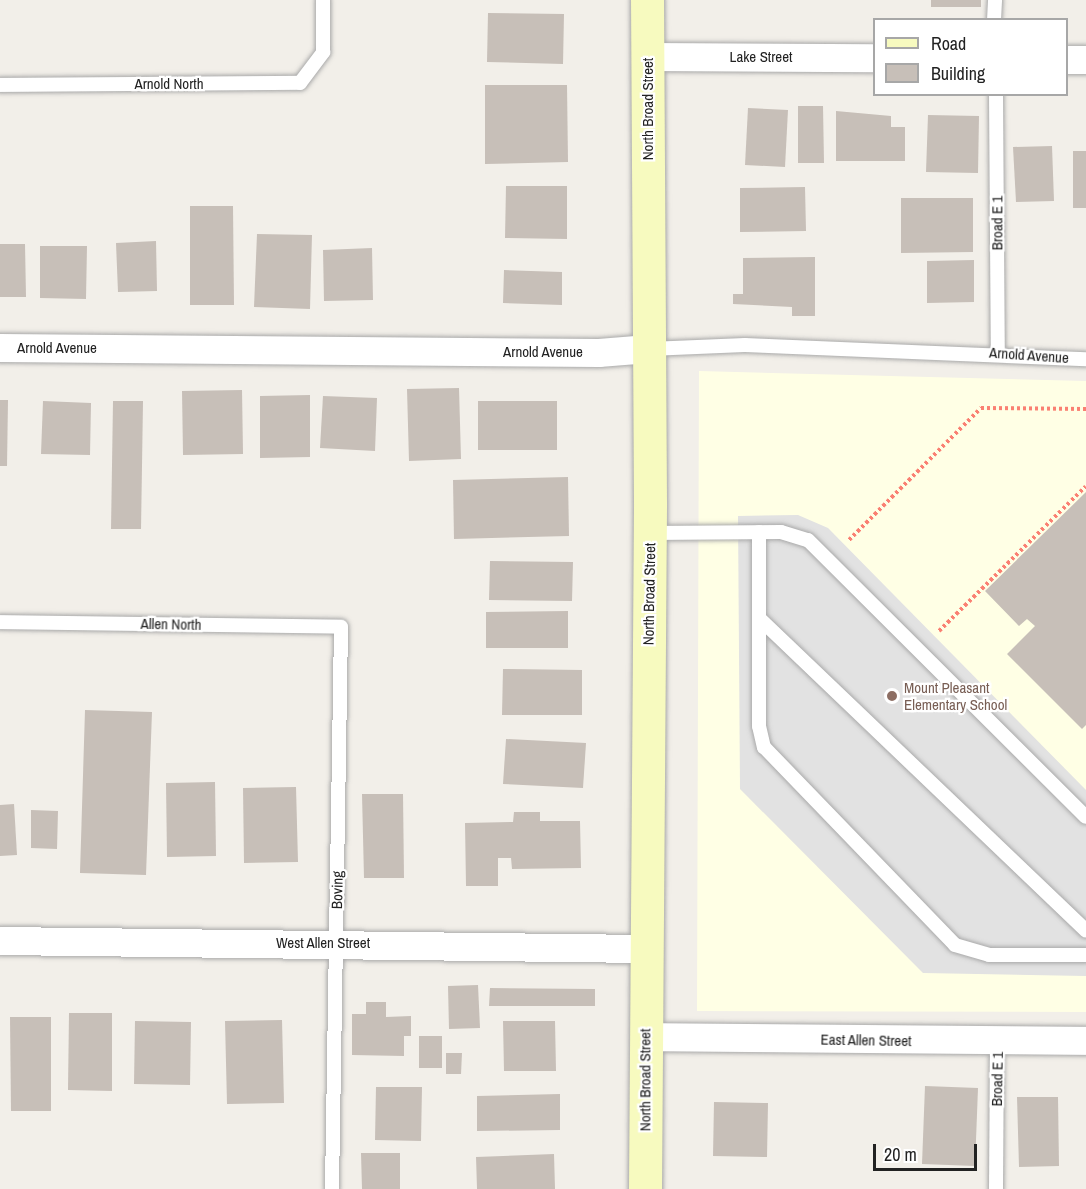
<!DOCTYPE html>
<style>
body{margin:0}
#map{position:relative;width:1086px;height:1189px;overflow:hidden;background:#f2efe9;font-family:"Archivo Narrow",sans-serif}
div>[style]{position:absolute}
.education>*{inset:0;background:#ffffe5}
.parking>*{inset:0;background:#e2e2e2}
.building>*{inset:0;background:#c7bfb8}
.path>*{height:4px;margin-top:-2px;transform-origin:0;background:repeating-linear-gradient(90deg,#fa8072 0 3px,transparent 0 6px)}
.roads{filter:drop-shadow(0 0 2px #a9a9a9) drop-shadow(0 0 2px #a9a9a9)}
.lane>*{height:14px;margin:-7px;padding:0 7px;transform-origin:7px;border-radius:7px;background:#fff}
.street>*{height:28px;margin:-14px;padding:0 14px;transform-origin:14px;border-radius:14px;background:#fff}
.secondary>*{height:33px;margin:-16.5px;padding:0 16.5px;transform-origin:16.5px;border-radius:16.5px;background:#f7fabf}
.dots>*{width:16px;height:16px;translate:-50% -50%;box-sizing:border-box;border:3px solid #fff;border-radius:50%}
span{translate:-50% -50%;white-space:nowrap;text-align:center;line-height:1.15;-webkit-text-stroke:4.5px #fff;paint-order:stroke}
.street-label{font-size:15px;color:#222}
.education-label{font-size:15px;color:#785e54}
.left{translate:0 -50%;text-align:left}
.legend{position:absolute;left:873px;top:18px;width:195px;height:78px;box-sizing:border-box;background:#fff;border:2px solid #a7a7a7;margin:0;padding:8px 10px;list-style:none;font-size:18px;color:#222}
.legend li{display:flex;align-items:center;gap:12px;height:30px}
.legend b{width:30px;border:2px solid #a7a7a7}
.scale{position:absolute;left:873px;top:1144px;width:104px;height:27px;box-sizing:border-box;border:3px solid #222;border-top:0;padding-left:8px;font-size:18px;line-height:21px;white-space:nowrap;color:#222;-webkit-text-stroke:4px #fff;paint-order:stroke}
</style>
<div id="map">
<div class="education">
<i style="clip-path:polygon(699px 371px,1086px 381px,1086px 1012px,697px 1011px)"></i>
</div>
<div class="parking">
<i style="clip-path:polygon(798px 515px,828px 528px,1086px 790px,1086px 976px,923px 973px,740px 789px,738px 516px)"></i>
</div>
<div class="building">
<i style="clip-path:polygon(931px 0,981px 0,981px 7px,931px 7px)"></i>
<i style="clip-path:polygon(488px 13px,564px 14px,563px 64px,487px 62px)"></i>
<i style="clip-path:polygon(485px 85px,567px 85px,568px 162px,485px 164px)"></i>
<i style="clip-path:polygon(798px 106px,823px 106px,824px 163px,798px 163px)"></i>
<i style="clip-path:polygon(748px 108px,788px 110px,785px 167px,745px 165px)"></i>
<i style="clip-path:polygon(836px 111px,891px 116px,891px 127px,905px 127px,905px 161px,836px 161px)"></i>
<i style="clip-path:polygon(928px 115px,979px 116px,978px 173px,926px 172px)"></i>
<i style="clip-path:polygon(1052px 146px,1054px 201px,1016px 202px,1013px 147px)"></i>
<i style="clip-path:polygon(1073px 151px,1086px 151px,1086px 208px,1073px 208px)"></i>
<i style="clip-path:polygon(506px 186px,567px 186px,567px 239px,505px 238px)"></i>
<i style="clip-path:polygon(805px 187px,806px 231px,740px 232px,740px 188px)"></i>
<i style="clip-path:polygon(901px 198px,973px 198px,973px 252px,901px 253px)"></i>
<i style="clip-path:polygon(190px 206px,233px 206px,234px 305px,190px 305px)"></i>
<i style="clip-path:polygon(257px 234px,312px 235px,310px 309px,254px 307px)"></i>
<i style="clip-path:polygon(156px 241px,157px 291px,118px 292px,116px 243px)"></i>
<i style="clip-path:polygon(0 244px,25px 244px,26px 297px,0 297px)"></i>
<i style="clip-path:polygon(40px 246px,87px 246px,86px 299px,40px 298px)"></i>
<i style="clip-path:polygon(372px 248px,373px 300px,324px 301px,323px 250px)"></i>
<i style="clip-path:polygon(815px 257px,815px 316px,792px 316px,792px 307px,733px 304px,733px 294px,743px 294px,743px 258px)"></i>
<i style="clip-path:polygon(974px 260px,974px 302px,927px 303px,927px 261px)"></i>
<i style="clip-path:polygon(504px 270px,562px 272px,562px 305px,503px 303px)"></i>
<i style="clip-path:polygon(459px 388px,461px 459px,409px 461px,407px 389px)"></i>
<i style="clip-path:polygon(242px 390px,243px 454px,183px 455px,182px 391px)"></i>
<i style="clip-path:polygon(310px 395px,310px 457px,260px 458px,260px 396px)"></i>
<i style="clip-path:polygon(323px 396px,377px 398px,375px 451px,320px 448px)"></i>
<i style="clip-path:polygon(0 400px,8px 400px,7px 466px,0 466px)"></i>
<i style="clip-path:polygon(43px 401px,91px 403px,90px 455px,41px 454px)"></i>
<i style="clip-path:polygon(113px 401px,143px 401px,141px 529px,111px 529px)"></i>
<i style="clip-path:polygon(478px 401px,557px 401px,557px 450px,478px 450px)"></i>
<i style="clip-path:polygon(568px 477px,569px 536px,454px 539px,453px 480px)"></i>
<i style="clip-path:polygon(1086px 492px,1086px 725px,1082px 729px,1007px 654px,1035px 626px,1027px 619px,1019px 626px,985px 591px)"></i>
<i style="clip-path:polygon(490px 561px,573px 562px,572px 601px,489px 600px)"></i>
<i style="clip-path:polygon(568px 611px,568px 648px,486px 648px,486px 612px)"></i>
<i style="clip-path:polygon(503px 669px,582px 670px,582px 715px,502px 715px)"></i>
<i style="clip-path:polygon(85px 710px,152px 712px,146px 875px,80px 873px)"></i>
<i style="clip-path:polygon(506px 739px,586px 743px,583px 788px,503px 784px)"></i>
<i style="clip-path:polygon(215px 782px,216px 856px,167px 857px,166px 783px)"></i>
<i style="clip-path:polygon(296px 787px,298px 862px,244px 863px,243px 788px)"></i>
<i style="clip-path:polygon(362px 794px,403px 794px,404px 878px,364px 878px)"></i>
<i style="clip-path:polygon(14px 804px,17px 855px,0 856px,0 805px)"></i>
<i style="clip-path:polygon(31px 810px,58px 811px,57px 849px,31px 848px)"></i>
<i style="clip-path:polygon(514px 812px,540px 812px,540px 821px,580px 821px,581px 868px,512px 869px,511px 858px,498px 858px,498px 886px,466px 886px,465px 823px,513px 822px)"></i>
<i style="clip-path:polygon(478px 985px,480px 1028px,449px 1029px,448px 986px)"></i>
<i style="clip-path:polygon(490px 988px,595px 989px,595px 1006px,489px 1006px)"></i>
<i style="clip-path:polygon(366px 1002px,386px 1002px,386px 1017px,411px 1016px,411px 1036px,404px 1036px,404px 1056px,352px 1055px,352px 1014px,366px 1014px)"></i>
<i style="clip-path:polygon(69px 1013px,112px 1013px,112px 1091px,68px 1090px)"></i>
<i style="clip-path:polygon(10px 1017px,51px 1017px,51px 1111px,11px 1111px)"></i>
<i style="clip-path:polygon(282px 1020px,284px 1103px,227px 1104px,225px 1021px)"></i>
<i style="clip-path:polygon(135px 1021px,191px 1022px,190px 1085px,134px 1084px)"></i>
<i style="clip-path:polygon(503px 1021px,555px 1021px,556px 1071px,504px 1071px)"></i>
<i style="clip-path:polygon(419px 1036px,442px 1036px,442px 1068px,419px 1068px)"></i>
<i style="clip-path:polygon(446px 1053px,462px 1053px,461px 1074px,446px 1074px)"></i>
<i style="clip-path:polygon(925px 1086px,978px 1088px,975px 1166px,922px 1164px)"></i>
<i style="clip-path:polygon(376px 1087px,422px 1087px,421px 1141px,375px 1140px)"></i>
<i style="clip-path:polygon(560px 1094px,560px 1130px,477px 1131px,477px 1096px)"></i>
<i style="clip-path:polygon(1017px 1097px,1058px 1097px,1059px 1166px,1019px 1167px)"></i>
<i style="clip-path:polygon(714px 1102px,768px 1103px,767px 1157px,713px 1156px)"></i>
<i style="clip-path:polygon(361px 1153px,400px 1153px,400px 1189px,362px 1189px)"></i>
<i style="clip-path:polygon(554px 1154px,555px 1189px,477px 1189px,476px 1157px)"></i>
</div>
<div class="path">
<i style="left:849px;top:540px;width:187px;rotate:-45deg"></i>
<i style="left:981px;top:408px;width:105px;rotate:0.5deg"></i>
<i style="left:939px;top:631px;width:206px;rotate:-44.6deg"></i>
</div>
<div class="roads">
<div class="lane">
<i style="left:994px;top:20px;width:20px;rotate:-87deg"></i>
<i style="left:0;top:85px;width:300px;rotate:-0.4deg"></i>
<i style="left:300px;top:83px;width:39px;rotate:-53deg"></i>
<i style="left:323px;top:52px;width:52px;rotate:-90deg"></i>
<i style="left:996px;top:94px;width:258px;rotate:89.6deg"></i>
<i style="left:649px;top:349px;width:96px;rotate:-2.4deg"></i>
<i style="left:745px;top:345px;width:341px;rotate:2.4deg"></i>
<i style="left:759px;top:532px;width:194px;rotate:90deg"></i>
<i style="left:759px;top:726px;width:22px;rotate:77deg"></i>
<i style="left:764px;top:747px;width:275px;rotate:46deg"></i>
<i style="left:955px;top:945px;width:35px;rotate:16deg"></i>
<i style="left:989px;top:955px;width:97px"></i>
<i style="left:650px;top:533px;width:131px;rotate:-0.4deg"></i>
<i style="left:781px;top:532px;width:28px;rotate:17deg"></i>
<i style="left:808px;top:540px;width:392px;rotate:44.9deg"></i>
<i style="left:760px;top:619px;width:451px;rotate:43.7deg"></i>
<i style="left:0;top:622px;width:341px;rotate:0.8deg"></i>
<i style="left:341px;top:627px;width:562px;rotate:90.92deg"></i>
<i style="left:996px;top:1189px;width:148px;rotate:-89.6deg"></i>
</div>
<div class="street">
<i style="left:647px;top:57px;width:227px;rotate:0.3deg"></i>
<i style="left:1066px;top:60px;width:20px"></i>
<i style="left:0;top:348px;width:599px;rotate:0.48deg"></i>
<i style="left:599px;top:353px;width:50px;rotate:-4.6deg"></i>
<i style="left:0;top:941px;width:645px;rotate:0.71deg"></i>
<i style="left:645px;top:1037px;width:441px;rotate:0.5deg"></i>
</div>
<div class="secondary">
<i style="left:645px;top:1189px;width:686px;rotate:-89.58deg"></i>
<i style="left:650px;top:503px;width:503px;rotate:-90.34deg"></i>
</div>
</div>
<div class="dots">
<i style="left:892px;top:696px;background:#8d6e63"></i>
</div>
<div class="street-label">
<span style="left:761px;top:57px">Lake Street</span>
<span style="left:169px;top:84px">Arnold North</span>
<span style="left:648px;top:109px;rotate:-90deg">North Broad Street</span>
<span style="left:997px;top:223px;rotate:-90deg">Broad E 1</span>
<span style="left:57px;top:348px">Arnold Avenue</span>
<span style="left:543px;top:352px">Arnold Avenue</span>
<span style="left:1029px;top:355px;rotate:4deg">Arnold Avenue</span>
<span style="left:649px;top:594px;rotate:-89deg">North Broad Street</span>
<span style="left:171px;top:624px;rotate:1deg">Allen North</span>
<span style="left:337px;top:890px;rotate:-89deg">Boving</span>
<span style="left:323px;top:943px">West Allen Street</span>
<span style="left:866px;top:1040px;rotate:1deg">East Allen Street</span>
<span style="left:997px;top:1079px;rotate:-89deg">Broad E 1</span>
<span style="left:645px;top:1080px;rotate:-90deg">North Broad Street</span>
</div>
<div class="education-label">
<span class="left" style="left:904px;top:696px">Mount Pleasant<br>Elementary School</span>
</div>
<ul class="legend">
<li><b style="height:8px;background:#f7fabf"></b>Road</li>
<li><b style="height:16px;background:#c7bfb8"></b>Building</li>
</ul>
<div class="scale">20 m</div>
</div>
